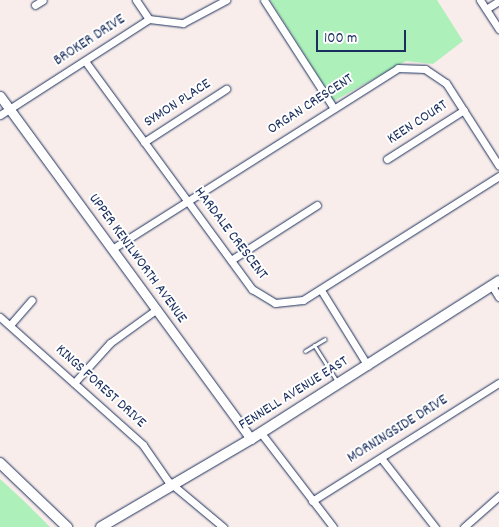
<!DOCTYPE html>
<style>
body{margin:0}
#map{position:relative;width:499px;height:527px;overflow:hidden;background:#f8edea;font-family:Dekko,sans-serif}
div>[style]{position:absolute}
.green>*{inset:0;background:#adf0b9}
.roads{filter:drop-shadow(0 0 1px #1b2f5e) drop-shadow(0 0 1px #1b2f5e)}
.service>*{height:3px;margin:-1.5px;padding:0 1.5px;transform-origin:1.5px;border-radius:1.5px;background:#fff}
.minor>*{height:7px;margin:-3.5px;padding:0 3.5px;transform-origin:3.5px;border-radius:3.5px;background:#fff}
.tertiary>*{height:9px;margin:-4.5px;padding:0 4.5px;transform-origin:4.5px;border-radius:4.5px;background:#fff}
.secondary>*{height:10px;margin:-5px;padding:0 5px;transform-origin:5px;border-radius:5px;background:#fff}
span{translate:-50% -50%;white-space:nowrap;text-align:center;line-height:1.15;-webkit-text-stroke:4px #fff;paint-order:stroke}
.street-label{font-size:15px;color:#1b2f5e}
.scale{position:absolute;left:316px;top:30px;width:90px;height:22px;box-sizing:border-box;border:2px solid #1b2f5e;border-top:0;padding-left:6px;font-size:15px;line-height:18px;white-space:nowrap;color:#1b2f5e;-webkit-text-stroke:4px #fff;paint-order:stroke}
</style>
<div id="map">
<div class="green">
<i style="clip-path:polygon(270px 0,437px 0,463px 41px,433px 64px,406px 61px,334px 101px)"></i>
<i style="clip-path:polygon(0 479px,24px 501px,50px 527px,0 527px)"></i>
</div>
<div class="roads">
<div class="service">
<i style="left:314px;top:345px;width:45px;rotate:57.7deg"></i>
<i style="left:305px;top:351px;width:23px;rotate:-31deg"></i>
</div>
<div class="minor">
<i style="left:136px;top:0;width:23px;rotate:56deg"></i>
<i style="left:264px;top:0;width:127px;rotate:57.2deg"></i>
<i style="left:480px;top:0;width:35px;rotate:57deg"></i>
<i style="left:35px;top:5px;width:9px;rotate:-32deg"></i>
<i style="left:486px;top:9px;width:15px;rotate:-32deg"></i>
<i style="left:85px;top:61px;width:283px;rotate:53.8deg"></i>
<i style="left:252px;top:289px;width:27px;rotate:31deg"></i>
<i style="left:275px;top:303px;width:28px;rotate:-6deg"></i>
<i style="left:303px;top:300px;width:232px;rotate:-32.3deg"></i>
<i style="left:0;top:115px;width:177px;rotate:-32.8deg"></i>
<i style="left:149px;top:19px;width:34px;rotate:7deg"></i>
<i style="left:183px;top:23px;width:49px;rotate:-28.1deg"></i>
<i style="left:144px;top:142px;width:98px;rotate:-32.9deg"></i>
<i style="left:387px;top:159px;width:91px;rotate:-32.5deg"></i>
<i style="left:112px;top:249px;width:338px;rotate:-32.3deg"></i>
<i style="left:398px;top:68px;width:27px;rotate:2deg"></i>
<i style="left:425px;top:69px;width:25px;rotate:34deg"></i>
<i style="left:446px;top:83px;width:98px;rotate:57.4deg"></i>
<i style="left:231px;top:260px;width:102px;rotate:-32.6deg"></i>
<i style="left:492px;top:286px;width:13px;rotate:58deg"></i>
<i style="left:321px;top:290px;width:89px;rotate:58.3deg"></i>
<i style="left:0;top:317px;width:192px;rotate:41.8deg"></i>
<i style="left:143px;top:445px;width:44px;rotate:55.2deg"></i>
<i style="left:168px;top:481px;width:72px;rotate:39.9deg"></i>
<i style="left:10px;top:325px;width:33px;rotate:-49deg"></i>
<i style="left:74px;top:383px;width:54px;rotate:-48deg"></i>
<i style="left:110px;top:343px;width:58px;rotate:-35.9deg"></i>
<i style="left:261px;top:433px;width:118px;rotate:52.5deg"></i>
<i style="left:381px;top:458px;width:88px;rotate:52deg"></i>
<i style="left:312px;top:501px;width:221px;rotate:-32.3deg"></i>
<i style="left:464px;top:527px;width:47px;rotate:-41.5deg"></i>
</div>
<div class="tertiary">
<i style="left:0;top:96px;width:425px;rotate:53.8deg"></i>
</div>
<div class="secondary">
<i style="left:0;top:463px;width:93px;rotate:43.7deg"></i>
<i style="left:101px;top:527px;width:174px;rotate:-30.4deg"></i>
<i style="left:251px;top:439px;width:294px;rotate:-32.5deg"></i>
</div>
</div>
<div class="street-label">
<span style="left:90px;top:41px;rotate:-33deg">BROKER DRIVE</span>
<span style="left:178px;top:104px;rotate:-33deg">SYMON PLACE</span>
<span style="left:311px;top:105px;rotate:-33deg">ORGAN CRESCENT</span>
<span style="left:418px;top:123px;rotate:-33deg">KEEN COURT</span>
<span style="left:230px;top:234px;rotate:53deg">HARDALE CRESCENT</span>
<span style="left:137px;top:259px;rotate:54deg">UPPER KENILWORTH AVENUE</span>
<span style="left:100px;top:387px;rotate:42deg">KINGS FOREST DRIVE</span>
<span style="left:294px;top:394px;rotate:-32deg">FENNELL AVENUE EAST</span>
<span style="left:398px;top:430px;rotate:-32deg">MORNINGSIDE DRIVE</span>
</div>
<div class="scale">100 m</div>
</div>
